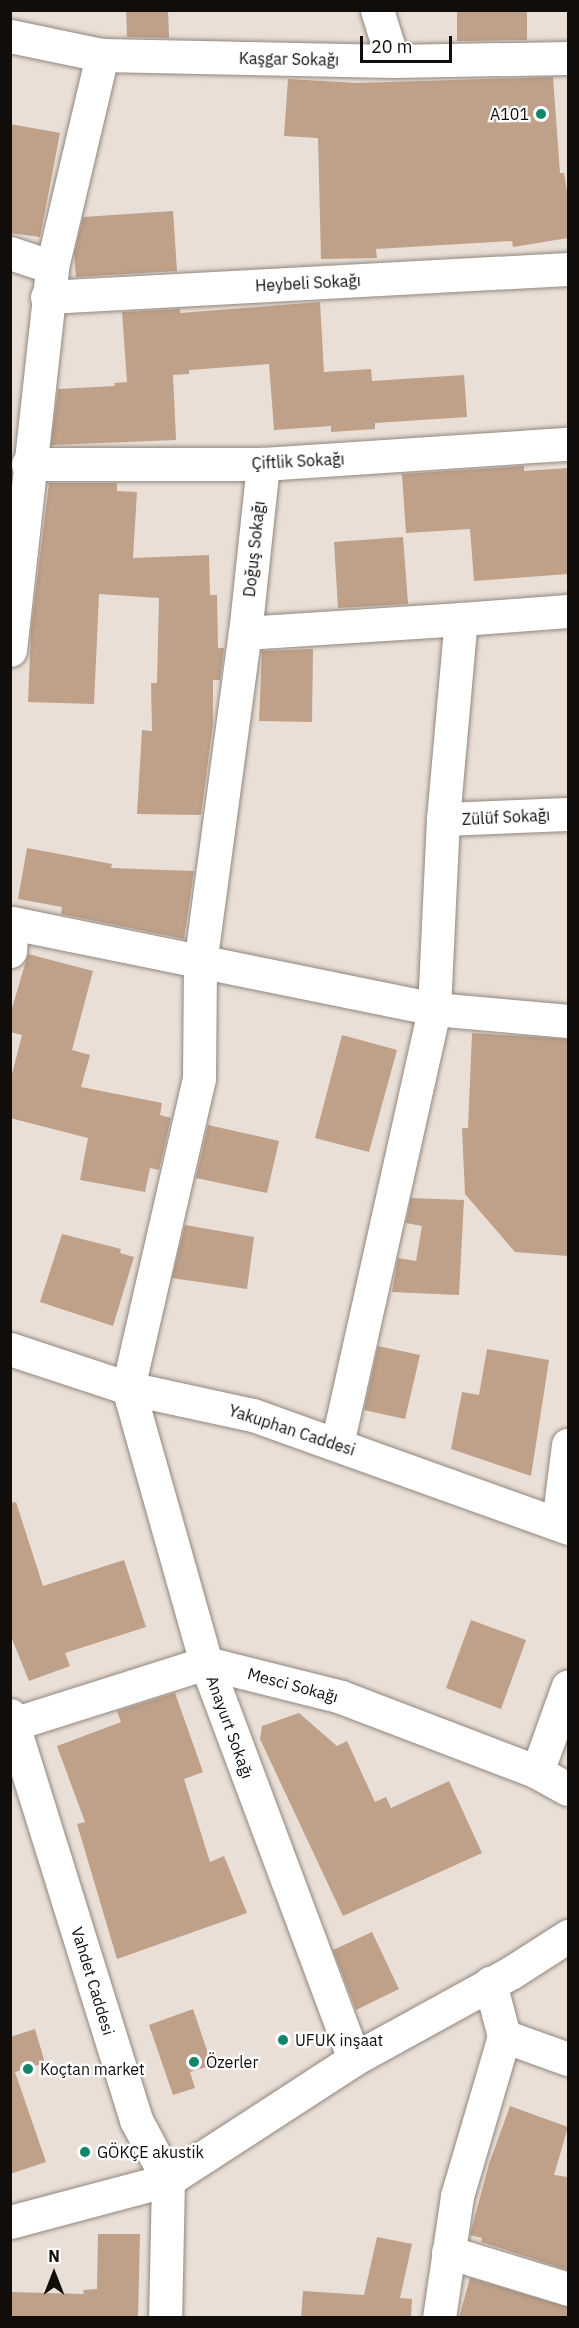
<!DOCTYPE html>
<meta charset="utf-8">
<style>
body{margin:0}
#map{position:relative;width:579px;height:2328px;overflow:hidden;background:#eadfd6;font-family:"IBM Plex Sans",sans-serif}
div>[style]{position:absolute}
.building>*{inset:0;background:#bfa089}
.roads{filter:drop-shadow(0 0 2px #91877f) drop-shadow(0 0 2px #91877f)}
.minor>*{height:33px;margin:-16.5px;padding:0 16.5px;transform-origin:16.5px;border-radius:16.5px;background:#fff}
.dots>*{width:16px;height:16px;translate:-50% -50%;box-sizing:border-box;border:3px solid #fff;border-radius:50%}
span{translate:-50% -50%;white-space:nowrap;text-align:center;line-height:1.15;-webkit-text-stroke:4.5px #fff;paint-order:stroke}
.street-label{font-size:16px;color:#110d0a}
.poi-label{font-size:16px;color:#110d0a}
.right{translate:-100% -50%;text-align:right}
.left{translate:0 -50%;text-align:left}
.frame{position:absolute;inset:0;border:12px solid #110d0a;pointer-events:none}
.north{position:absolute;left:24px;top:2244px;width:60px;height:60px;-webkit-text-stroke:4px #fff;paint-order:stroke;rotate:0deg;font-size:16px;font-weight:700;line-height:24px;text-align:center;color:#110d0a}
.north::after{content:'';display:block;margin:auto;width:21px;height:27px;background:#110d0a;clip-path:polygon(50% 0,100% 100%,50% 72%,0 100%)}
.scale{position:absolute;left:360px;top:36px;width:92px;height:27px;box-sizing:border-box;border:3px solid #110d0a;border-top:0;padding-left:8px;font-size:18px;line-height:21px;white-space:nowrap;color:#110d0a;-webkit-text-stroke:4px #fff;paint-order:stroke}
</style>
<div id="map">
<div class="building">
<i style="clip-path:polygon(126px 10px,168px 10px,169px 38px,127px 37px)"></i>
<i style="clip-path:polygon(457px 10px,527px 10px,527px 40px,457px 41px)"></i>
<i style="clip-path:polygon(553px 77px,560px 173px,564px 173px,568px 197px,568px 238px,513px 247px,512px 241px,376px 249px,377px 258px,321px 259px,318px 138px,284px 136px,288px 79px,357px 83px)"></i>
<i style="clip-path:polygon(10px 124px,60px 133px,40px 237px,10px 233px)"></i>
<i style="clip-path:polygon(173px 211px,177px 271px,76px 277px,74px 254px,83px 217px)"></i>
<i style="clip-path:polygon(320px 302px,324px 372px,371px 369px,372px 381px,464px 375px,467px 417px,375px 423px,375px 429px,331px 432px,331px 426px,274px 430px,269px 364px,189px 370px,189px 374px,173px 375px,176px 440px,51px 445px,58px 389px,115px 386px,114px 383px,127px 382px,122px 312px,180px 309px,180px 313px)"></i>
<i style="clip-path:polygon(524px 466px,524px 471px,568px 468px,568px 574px,474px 581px,470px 529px,406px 533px,402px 474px)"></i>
<i style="clip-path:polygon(49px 483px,117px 483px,117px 491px,137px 492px,133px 558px,209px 555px,210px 595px,217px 595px,218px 648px,224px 648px,220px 680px,213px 680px,213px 724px,201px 815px,137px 814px,142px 730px,152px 731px,151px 683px,157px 683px,159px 598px,99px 594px,94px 704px,28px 702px,31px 630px)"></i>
<i style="clip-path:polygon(403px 537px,408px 604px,338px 608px,334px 542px)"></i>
<i style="clip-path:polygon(313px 649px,312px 722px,259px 721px,262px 651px)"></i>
<i style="clip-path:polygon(27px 848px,112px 864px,111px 868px,194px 871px,184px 939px,61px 914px,62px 907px,18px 899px)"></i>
<i style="clip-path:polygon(28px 954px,93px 971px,72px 1050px,90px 1055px,81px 1087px,162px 1103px,160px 1115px,171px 1118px,159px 1170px,150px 1168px,145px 1192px,80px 1180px,88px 1138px,10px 1118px,10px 1082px,22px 1035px,10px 1032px,10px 1015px)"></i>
<i style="clip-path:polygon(472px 1033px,568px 1039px,568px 1256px,515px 1252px,465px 1194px,462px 1128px,468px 1128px)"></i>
<i style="clip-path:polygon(342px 1035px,397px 1050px,369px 1152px,315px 1138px)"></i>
<i style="clip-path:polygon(208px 1125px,279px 1141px,267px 1193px,196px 1178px)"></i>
<i style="clip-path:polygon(411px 1198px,464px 1200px,459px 1295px,392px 1292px,398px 1258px,416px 1261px,422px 1226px,406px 1223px)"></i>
<i style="clip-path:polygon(185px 1225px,254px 1237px,247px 1289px,172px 1278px)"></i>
<i style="clip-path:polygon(62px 1234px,121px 1249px,120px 1253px,134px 1257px,113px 1326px,40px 1302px)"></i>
<i style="clip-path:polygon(378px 1346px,420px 1355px,405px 1419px,364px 1410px)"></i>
<i style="clip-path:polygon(487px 1349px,549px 1360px,531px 1476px,451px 1449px,462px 1392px,479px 1395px)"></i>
<i style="clip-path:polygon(16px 1502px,43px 1586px,124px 1560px,146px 1627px,65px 1653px,70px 1666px,29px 1681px,10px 1634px,10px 1503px)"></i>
<i style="clip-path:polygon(471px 1620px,526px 1640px,501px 1709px,446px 1688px)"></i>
<i style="clip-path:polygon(175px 1693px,203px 1772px,184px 1779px,210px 1862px,224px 1856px,247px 1913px,117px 1959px,77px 1824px,85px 1822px,57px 1746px,121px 1722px,117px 1711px)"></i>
<i style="clip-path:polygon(299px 1713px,337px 1746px,347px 1741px,375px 1802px,386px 1797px,391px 1808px,449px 1781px,482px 1853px,343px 1916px,260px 1739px,262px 1726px)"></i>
<i style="clip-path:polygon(372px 1932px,399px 1989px,356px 2010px,333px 1950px)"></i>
<i style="clip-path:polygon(193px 2009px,212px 2065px,190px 2072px,195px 2088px,173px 2095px,149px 2025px)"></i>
<i style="clip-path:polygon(35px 2029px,45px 2063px,15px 2072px,46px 2162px,10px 2174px,10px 2037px)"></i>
<i style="clip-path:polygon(510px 2106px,568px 2127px,554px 2175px,568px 2177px,568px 2270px,481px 2242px,482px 2238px,470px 2235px,489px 2164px)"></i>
<i style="clip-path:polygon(98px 2234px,140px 2234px,138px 2318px,10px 2318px,10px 2292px,84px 2294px,83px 2290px,97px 2289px)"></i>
<i style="clip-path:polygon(377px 2237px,412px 2244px,400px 2298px,412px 2299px,411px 2318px,301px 2318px,303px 2291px,364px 2295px)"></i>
<i style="clip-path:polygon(470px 2278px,568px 2307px,568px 2318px,459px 2318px)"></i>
</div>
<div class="roads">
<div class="minor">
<i style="left:377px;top:10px;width:53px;rotate:72.6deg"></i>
<i style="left:10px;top:36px;width:94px;rotate:11.7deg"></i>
<i style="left:102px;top:55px;width:291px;rotate:1.2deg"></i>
<i style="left:393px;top:61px;width:175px;rotate:-1deg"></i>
<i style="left:10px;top:253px;width:44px;rotate:18.4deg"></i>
<i style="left:47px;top:297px;width:522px;rotate:-3.08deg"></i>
<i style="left:28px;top:464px;width:235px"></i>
<i style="left:263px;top:464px;width:306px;rotate:-3.8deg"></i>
<i style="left:245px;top:633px;width:170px;rotate:-83.9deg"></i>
<i style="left:10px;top:650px;width:385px;rotate:-83.7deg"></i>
<i style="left:52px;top:267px;width:218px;rotate:-76.7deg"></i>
<i style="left:443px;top:819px;width:125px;rotate:-2.3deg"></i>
<i style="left:10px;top:951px;width:28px;rotate:-86deg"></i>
<i style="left:12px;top:923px;width:431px;rotate:11.5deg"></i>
<i style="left:434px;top:1009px;width:135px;rotate:5.1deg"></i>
<i style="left:10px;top:1349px;width:124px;rotate:18.3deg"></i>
<i style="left:128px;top:1388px;width:128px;rotate:12.2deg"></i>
<i style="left:253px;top:1415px;width:335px;rotate:19.7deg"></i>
<i style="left:337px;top:1444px;width:446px;rotate:-77.4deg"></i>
<i style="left:434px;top:1009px;width:190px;rotate:-87.3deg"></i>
<i style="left:443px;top:819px;width:201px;rotate:-84.9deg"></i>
<i style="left:461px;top:619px;width:107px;rotate:-4.3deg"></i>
<i style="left:558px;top:1523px;width:79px;rotate:-82.7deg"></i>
<i style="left:10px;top:1715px;width:424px;rotate:72.7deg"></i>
<i style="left:136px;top:2120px;width:68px;rotate:61.9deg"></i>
<i style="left:168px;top:2180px;width:138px;rotate:91.2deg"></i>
<i style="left:10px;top:1725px;width:206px;rotate:-17.6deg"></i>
<i style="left:206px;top:1663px;width:139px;rotate:14.1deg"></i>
<i style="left:341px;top:1697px;width:210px;rotate:20.9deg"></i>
<i style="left:537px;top:1772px;width:35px;rotate:29deg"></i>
<i style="left:537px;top:1772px;width:91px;rotate:-70.2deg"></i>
<i style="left:504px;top:2036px;width:68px;rotate:19.8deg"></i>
<i style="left:354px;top:2059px;width:423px;rotate:-110.5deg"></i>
<i style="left:206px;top:1663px;width:286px;rotate:-105.8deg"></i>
<i style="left:128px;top:1388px;width:317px;rotate:-77.1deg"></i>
<i style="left:199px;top:1079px;width:115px;rotate:-89.5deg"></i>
<i style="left:200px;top:964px;width:334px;rotate:-82.3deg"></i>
<i style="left:245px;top:633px;width:216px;rotate:-3.7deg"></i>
<i style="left:10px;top:2222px;width:163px;rotate:-14.9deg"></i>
<i style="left:168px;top:2180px;width:222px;rotate:-33deg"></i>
<i style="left:354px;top:2059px;width:180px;rotate:-28.8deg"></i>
<i style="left:512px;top:1972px;width:67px;rotate:-32.7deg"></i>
<i style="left:448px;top:2252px;width:126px;rotate:17.1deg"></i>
<i style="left:439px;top:2318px;width:123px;rotate:-81.6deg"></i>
<i style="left:457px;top:2196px;width:167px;rotate:-73.6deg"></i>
<i style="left:504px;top:2036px;width:55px;rotate:-104.8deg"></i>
</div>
</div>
<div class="dots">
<i style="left:541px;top:114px;background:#0e8769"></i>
<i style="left:283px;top:2040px;background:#0e8769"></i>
<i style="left:194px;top:2062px;background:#0e8769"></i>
<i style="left:28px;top:2069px;background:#0e8769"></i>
<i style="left:85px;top:2152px;background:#0e8769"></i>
</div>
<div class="street-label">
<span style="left:289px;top:59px;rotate:1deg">Kaşgar Sokağı</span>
<span style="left:308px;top:283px;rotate:-3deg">Heybeli Sokağı</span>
<span style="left:298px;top:461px;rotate:-3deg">Çiftlik Sokağı</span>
<span style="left:254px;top:549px;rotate:-84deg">Doğuş Sokağı</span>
<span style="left:506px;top:817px;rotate:-3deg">Zülüf Sokağı</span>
<span style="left:292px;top:1430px;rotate:18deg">Yakuphan Caddesi</span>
<span style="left:293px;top:1685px;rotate:15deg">Mesci Sokağı</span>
<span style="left:230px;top:1727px;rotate:70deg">Anayurt Sokağı</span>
<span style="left:93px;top:1981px;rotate:73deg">Vahdet Caddesi</span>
</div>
<div class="poi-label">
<span class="right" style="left:529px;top:114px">A101</span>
<span class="left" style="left:295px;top:2040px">UFUK inşaat</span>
<span class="left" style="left:206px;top:2062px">Özerler</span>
<span class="left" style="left:40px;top:2069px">Koçtan market</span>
<span class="left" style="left:97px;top:2152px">GÖKÇE akustik</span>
</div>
<div class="frame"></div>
<div class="north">N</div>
<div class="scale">20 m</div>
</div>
